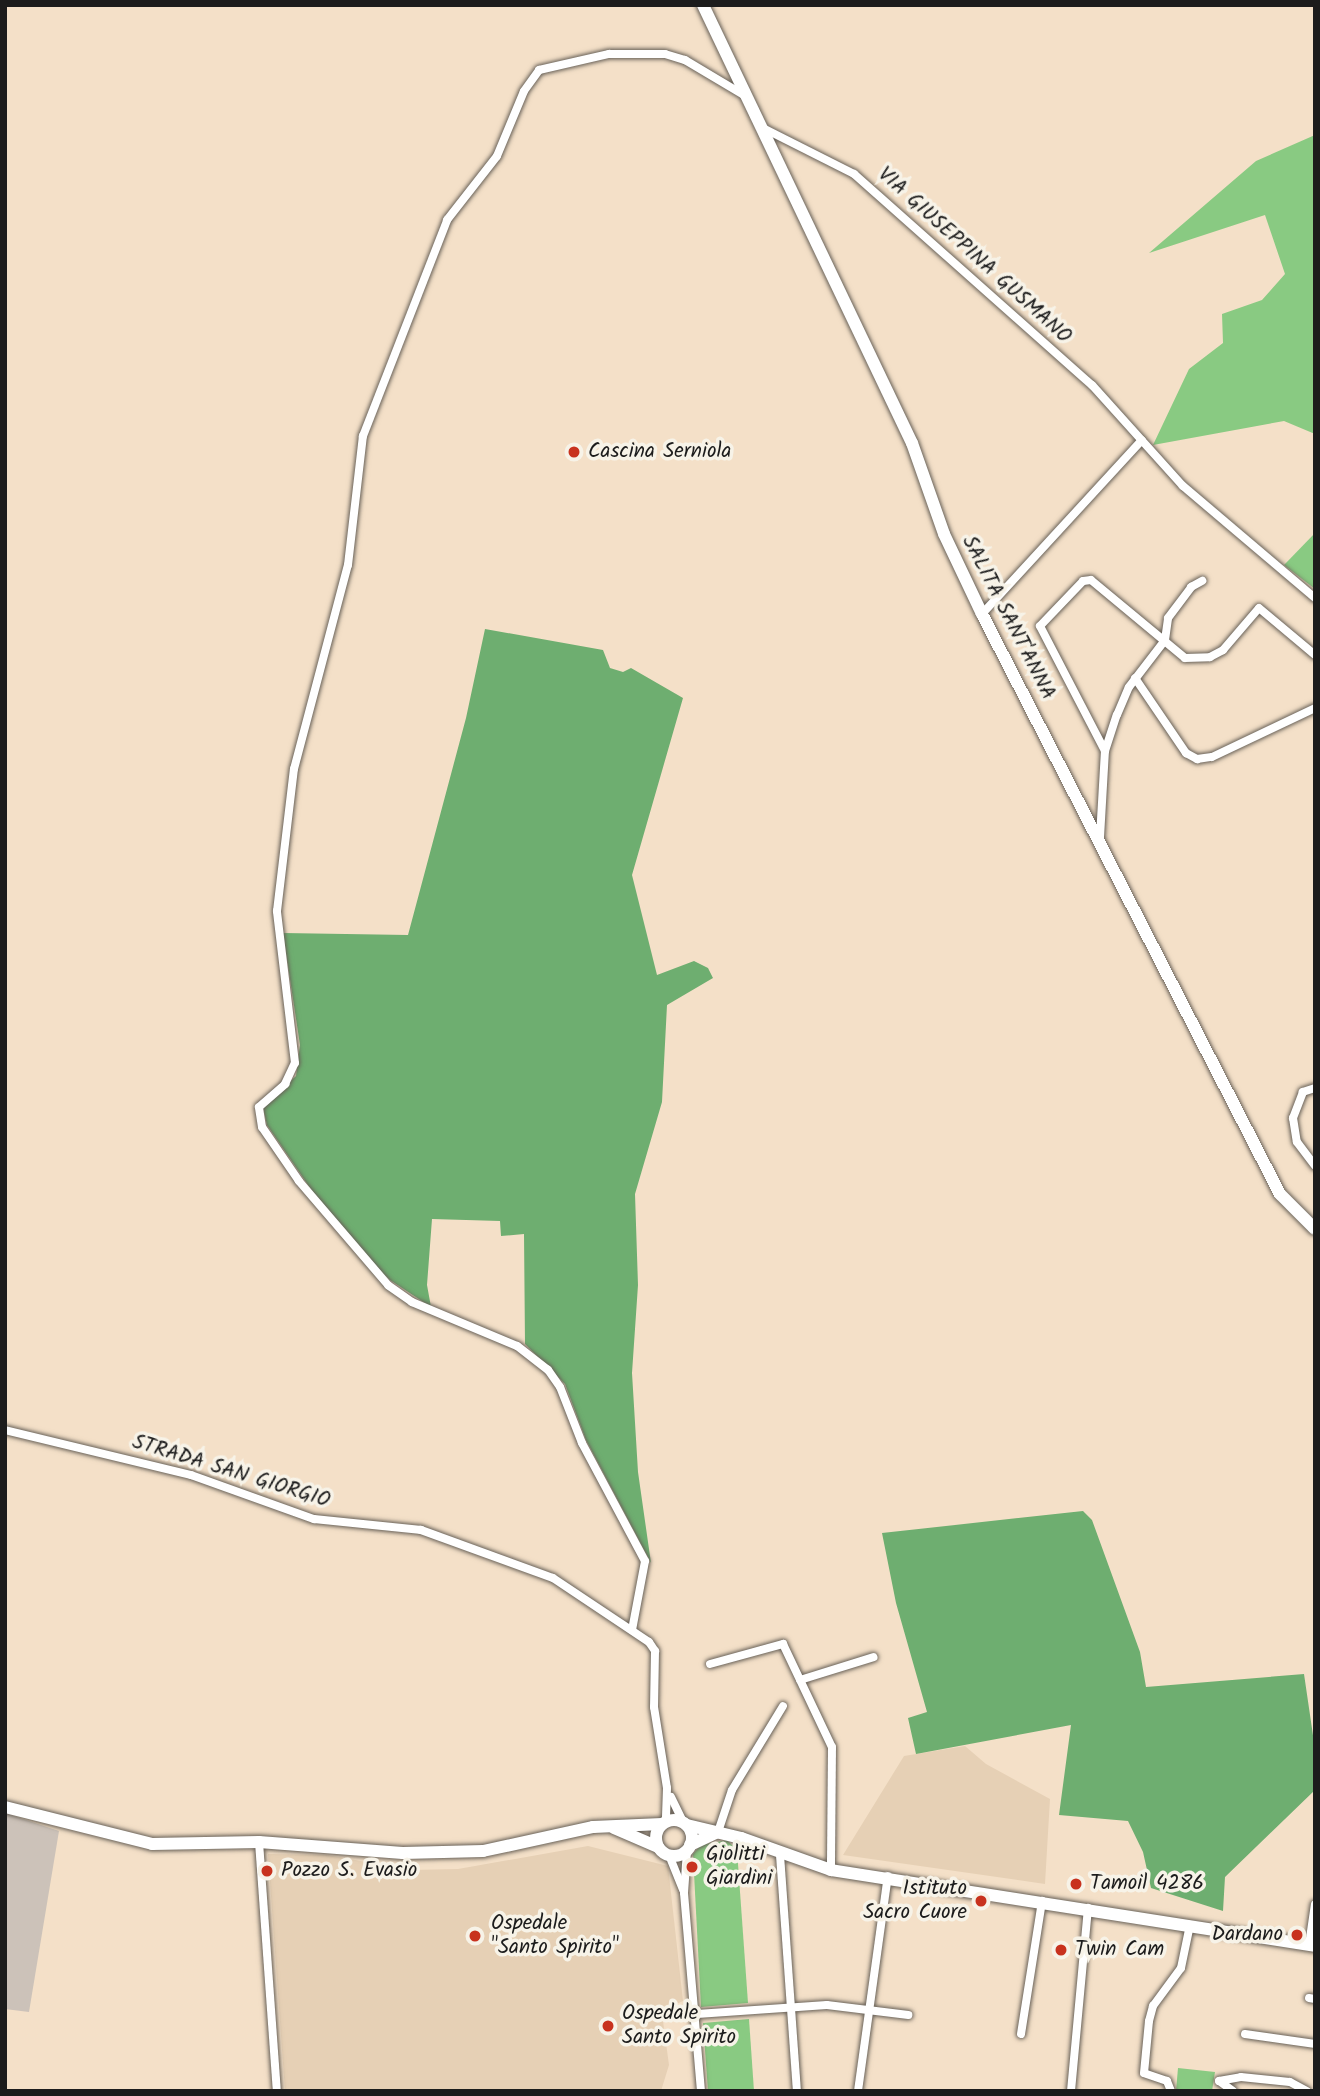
<!DOCTYPE html>
<style>
body{margin:0}
#map{position:relative;width:1320px;height:2096px;overflow:hidden;background:#f4e0c8;font-family:Kalam,sans-serif}
div>[style]{position:absolute}
.built>*{inset:0;background:#e6d0b5}
.industrial>*{inset:0;background:#ccc2b9}
.green>*{inset:0;background:#89ca82}
.forest>*{inset:0;background:#6eae70}
.roads{filter:drop-shadow(0 0 2px #686158) drop-shadow(0 0 2px #686158)}
.street>*{height:8px;margin:-4px;padding:0 4px;transform-origin:4px;border-radius:4px;background:#fff}
.secondary>*{height:12px;margin:-6px;padding:0 6px;transform-origin:6px;border-radius:6px;background:#fff}
.secondary>.ring{margin:-6px;padding:0;box-sizing:content-box;background:none;border:12px solid #fff;border-radius:50%}
.dots>*{width:19px;height:19px;translate:-50% -50%;box-sizing:border-box;border:4px solid #f7f3e8;border-radius:50%}
span{translate:-50% -50%;white-space:nowrap;text-align:center;line-height:1.15;-webkit-text-stroke:7px #f7f3e8;paint-order:stroke}
.street-label{font-size:21px;color:#1c1c1c}
.poi-label{font-size:21px;color:#1c1c1c}
.left{translate:0 -50%;text-align:left}
.right{translate:-100% -50%;text-align:right}
.frame{position:absolute;inset:0;border:7px solid #1c1c1c;pointer-events:none}
</style>
<div id="map">
<div class="built">
<i style="clip-path:polygon(965px 1746px,986px 1764px,1050px 1799px,1045px 1884px,843px 1855px,904px 1756px)"></i>
<i style="clip-path:polygon(588px 1846px,668px 1866px,683px 2001px,657px 2013px,659px 2021px,663px 2021px,669px 2065px,661px 2091px,285px 2091px,268px 1854px,327px 1855px,411px 1870px,458px 1869px)"></i>
</div>
<div class="industrial">
<i style="clip-path:polygon(5px 1813px,59px 1831px,29px 2012px,5px 2009px)"></i>
</div>
<div class="green">
<i style="clip-path:polygon(1315px 135px,1315px 434px,1284px 421px,1153px 445px,1189px 369px,1223px 343px,1222px 314px,1262px 300px,1285px 274px,1265px 215px,1149px 253px,1256px 161px)"></i>
<i style="clip-path:polygon(1315px 533px,1315px 589px,1284px 565px)"></i>
<i style="clip-path:polygon(727px 1840px,737px 1850px,748px 2003px,701px 2007px,693px 1854px,701px 1845px)"></i>
<i style="clip-path:polygon(749px 2019px,754px 2091px,708px 2091px,703px 2023px)"></i>
<i style="clip-path:polygon(1178px 2068px,1215px 2072px,1212px 2091px,1176px 2091px)"></i>
</div>
<div class="forest">
<i style="clip-path:polygon(485px 629px,603px 650px,610px 668px,623px 672px,631px 668px,683px 698px,632px 875px,657px 975px,694px 961px,708px 968px,713px 978px,667px 1005px,662px 1102px,635px 1194px,638px 1285px,632px 1373px,638px 1472px,651px 1563px,586px 1440px,565px 1384px,525px 1344px,524px 1234px,501px 1236px,500px 1221px,432px 1219px,427px 1285px,431px 1307px,390px 1280px,370px 1261px,317px 1198px,267px 1125px,264px 1112px,264px 1106px,296px 1076px,300px 1045px,283px 933px,408px 935px,466px 718px)"></i>
<i style="clip-path:polygon(1083px 1511px,1092px 1520px,1140px 1652px,1146px 1687px,1304px 1674px,1315px 1749px,1315px 1790px,1225px 1877px,1223px 1911px,1151px 1888px,1143px 1852px,1128px 1821px,1059px 1815px,1071px 1725px,916px 1754px,908px 1718px,927px 1712px,896px 1603px,882px 1533px)"></i>
</div>
<div class="roads">
<div class="street">
<i style="left:763px;top:128px;width:102px;rotate:26.8deg"></i>
<i style="left:854px;top:174px;width:318px;rotate:41.6deg"></i>
<i style="left:1092px;top:385px;width:136px;rotate:48deg"></i>
<i style="left:1183px;top:486px;width:173px;rotate:40.3deg"></i>
<i style="left:982px;top:614px;width:236px;rotate:-47.4deg"></i>
<i style="left:1135px;top:678px;width:91px;rotate:55.8deg"></i>
<i style="left:1186px;top:753px;width:13px;rotate:29deg"></i>
<i style="left:1197px;top:759px;width:15px;rotate:-8deg"></i>
<i style="left:1212px;top:757px;width:114px;rotate:-25.4deg"></i>
<i style="left:1105px;top:751px;width:141px;rotate:-117.5deg"></i>
<i style="left:1040px;top:626px;width:62px;rotate:-46.3deg"></i>
<i style="left:1083px;top:581px;width:8px;rotate:-7deg"></i>
<i style="left:1091px;top:580px;width:122px;rotate:39.7deg"></i>
<i style="left:1185px;top:658px;width:25px;rotate:-2deg"></i>
<i style="left:1210px;top:657px;width:15px;rotate:-28deg"></i>
<i style="left:1223px;top:650px;width:55px;rotate:-49.4deg"></i>
<i style="left:1259px;top:608px;width:73px;rotate:40deg"></i>
<i style="left:1100px;top:837px;width:86px;rotate:-86.7deg"></i>
<i style="left:1105px;top:751px;width:38px;rotate:-72deg"></i>
<i style="left:1117px;top:715px;width:30px;rotate:-67deg"></i>
<i style="left:1129px;top:687px;width:59px;rotate:-52.5deg"></i>
<i style="left:1165px;top:640px;width:22px;rotate:-82deg"></i>
<i style="left:1168px;top:618px;width:39px;rotate:-53deg"></i>
<i style="left:1191px;top:587px;width:13px;rotate:-29deg"></i>
<i style="left:1315px;top:1088px;width:13px;rotate:162deg"></i>
<i style="left:1303px;top:1092px;width:28px;rotate:111deg"></i>
<i style="left:1293px;top:1118px;width:24px;rotate:81deg"></i>
<i style="left:1297px;top:1142px;width:30px;rotate:53deg"></i>
<i style="left:5px;top:1430px;width:191px;rotate:13.6deg"></i>
<i style="left:191px;top:1475px;width:131px;rotate:19.7deg"></i>
<i style="left:314px;top:1519px;width:108px;rotate:5.9deg"></i>
<i style="left:421px;top:1530px;width:140px;rotate:20deg"></i>
<i style="left:553px;top:1578px;width:115px;rotate:33.7deg"></i>
<i style="left:649px;top:1642px;width:11px;rotate:56deg"></i>
<i style="left:655px;top:1651px;width:56px;rotate:91deg"></i>
<i style="left:654px;top:1707px;width:82px;rotate:80.9deg"></i>
<i style="left:667px;top:1788px;width:33px;rotate:92deg"></i>
<i style="left:632px;top:1630px;width:70px;rotate:-79.3deg"></i>
<i style="left:645px;top:1561px;width:134px;rotate:-118.1deg"></i>
<i style="left:582px;top:1443px;width:60px;rotate:-111.4deg"></i>
<i style="left:560px;top:1387px;width:21px;rotate:-125deg"></i>
<i style="left:548px;top:1370px;width:39px;rotate:-142deg"></i>
<i style="left:517px;top:1346px;width:114px;rotate:-157.3deg"></i>
<i style="left:412px;top:1302px;width:29px;rotate:-145deg"></i>
<i style="left:388px;top:1285px;width:137px;rotate:-130.6deg"></i>
<i style="left:299px;top:1181px;width:65px;rotate:-124.4deg"></i>
<i style="left:262px;top:1127px;width:20px;rotate:-99deg"></i>
<i style="left:259px;top:1107px;width:35px;rotate:-41deg"></i>
<i style="left:285px;top:1084px;width:23px;rotate:-65deg"></i>
<i style="left:295px;top:1063px;width:153px;rotate:-96.8deg"></i>
<i style="left:277px;top:911px;width:143px;rotate:-83.2deg"></i>
<i style="left:294px;top:769px;width:211px;rotate:-75.2deg"></i>
<i style="left:348px;top:565px;width:130px;rotate:-83.4deg"></i>
<i style="left:363px;top:436px;width:232px;rotate:-68.7deg"></i>
<i style="left:447px;top:220px;width:81px;rotate:-52deg"></i>
<i style="left:497px;top:156px;width:70px;rotate:-67.4deg"></i>
<i style="left:524px;top:91px;width:26px;rotate:-54deg"></i>
<i style="left:539px;top:70px;width:72px;rotate:-12.9deg"></i>
<i style="left:609px;top:54px;width:56px"></i>
<i style="left:665px;top:54px;width:21px;rotate:17deg"></i>
<i style="left:685px;top:60px;width:72px;rotate:30.8deg"></i>
<i style="left:710px;top:1664px;width:76px;rotate:-15.3deg"></i>
<i style="left:783px;top:1644px;width:114px;rotate:64.6deg"></i>
<i style="left:832px;top:1747px;width:123px;rotate:90.5deg"></i>
<i style="left:800px;top:1680px;width:77px;rotate:-17.3deg"></i>
<i style="left:671px;top:1797px;width:28px;rotate:64deg"></i>
<i style="left:718px;top:1832px;width:44px;rotate:-71.6deg"></i>
<i style="left:732px;top:1790px;width:98px;rotate:-58.7deg"></i>
<i style="left:259px;top:1842px;width:250px;rotate:85.9deg"></i>
<i style="left:687px;top:1851px;width:42px;rotate:94.1deg"></i>
<i style="left:684px;top:1893px;width:199px;rotate:85.1deg"></i>
<i style="left:669px;top:1855px;width:38px;rotate:68deg"></i>
<i style="left:780px;top:1855px;width:237px;rotate:85.9deg"></i>
<i style="left:1309px;top:1945px;width:41px;rotate:-81.7deg"></i>
<i style="left:1309px;top:1998px;width:6px;rotate:9deg"></i>
<i style="left:697px;top:2014px;width:130px;rotate:-4deg"></i>
<i style="left:827px;top:2005px;width:82px;rotate:7deg"></i>
<i style="left:1021px;top:2034px;width:135px;rotate:-81deg"></i>
<i style="left:1245px;top:2034px;width:71px;rotate:8.1deg"></i>
<i style="left:858px;top:2091px;width:217px;rotate:-82.1deg"></i>
<i style="left:1071px;top:2091px;width:184px;rotate:-84.7deg"></i>
<i style="left:1171px;top:2091px;width:11px;rotate:-112deg"></i>
<i style="left:1167px;top:2081px;width:24px;rotate:-161deg"></i>
<i style="left:1144px;top:2073px;width:52px;rotate:-84.5deg"></i>
<i style="left:1149px;top:2021px;width:16px;rotate:-75deg"></i>
<i style="left:1153px;top:2006px;width:47px;rotate:-53.6deg"></i>
<i style="left:1181px;top:1968px;width:44px;rotate:-78.2deg"></i>
<i style="left:1233px;top:2091px;width:17px;rotate:-144deg"></i>
<i style="left:1219px;top:2081px;width:22px;rotate:-10deg"></i>
<i style="left:1241px;top:2077px;width:49px;rotate:5.8deg"></i>
<i style="left:1290px;top:2082px;width:19px;rotate:28deg"></i>
</div>
<div class="secondary">
<i style="left:703px;top:5px;width:485px;rotate:64.5deg"></i>
<i style="left:912px;top:443px;width:96px;rotate:70.6deg"></i>
<i style="left:944px;top:534px;width:89px;rotate:64.6deg"></i>
<i style="left:982px;top:614px;width:652px;rotate:62.81deg"></i>
<i style="left:1280px;top:1194px;width:49px;rotate:45deg"></i>
<i style="left:5px;top:1807px;width:152px;rotate:14.1deg"></i>
<i style="left:152px;top:1844px;width:107px;rotate:-1.1deg"></i>
<i style="left:259px;top:1842px;width:144px;rotate:4.4deg"></i>
<i style="left:403px;top:1853px;width:80px;rotate:-1.4deg"></i>
<i style="left:483px;top:1851px;width:113px;rotate:-12.3deg"></i>
<i style="left:593px;top:1827px;width:69px;rotate:-2.5deg"></i>
<i class="ring" style="left:656px;top:1820px;width:24px;height:24px"></i>
<i style="left:687px;top:1825px;width:56px;rotate:13.5deg"></i>
<i style="left:741px;top:1838px;width:96px;rotate:19.6deg"></i>
<i style="left:831px;top:1870px;width:490px;rotate:8.9deg"></i>
<i style="left:614px;top:1828px;width:48px;rotate:23.4deg"></i>
<i style="left:690px;top:1845px;width:31px;rotate:-25deg"></i>
</div>
</div>
<div class="dots">
<i style="left:574px;top:452px;background:#c8321e"></i>
<i style="left:692px;top:1867px;background:#c8321e"></i>
<i style="left:267px;top:1871px;background:#c8321e"></i>
<i style="left:1076px;top:1884px;background:#c8321e"></i>
<i style="left:981px;top:1901px;background:#c8321e"></i>
<i style="left:1297px;top:1935px;background:#c8321e"></i>
<i style="left:475px;top:1936px;background:#c8321e"></i>
<i style="left:1061px;top:1950px;background:#c8321e"></i>
<i style="left:608px;top:2026px;background:#c8321e"></i>
</div>
<div class="street-label">
<span style="left:974px;top:256px;rotate:42deg">VIA GIUSEPPINA GUSMANO</span>
<span style="left:1008px;top:618px;rotate:63deg">SALITA SANT'ANNA</span>
<span style="left:231px;top:1472px;rotate:17deg">STRADA SAN GIORGIO</span>
</div>
<div class="poi-label">
<span class="left" style="left:588px;top:452px">Cascina Serniola</span>
<span class="left" style="left:706px;top:1867px">Giolitti<br>Giardini</span>
<span class="left" style="left:281px;top:1871px">Pozzo S. Evasio</span>
<span class="left" style="left:1090px;top:1884px">Tamoil 4286</span>
<span class="right" style="left:967px;top:1901px">Istituto<br>Sacro Cuore</span>
<span class="left" style="left:491px;top:1936px">Ospedale<br>"Santo Spirito"</span>
<span class="right" style="left:1283px;top:1935px">Dardano</span>
<span class="left" style="left:1075px;top:1950px">Twin Cam</span>
<span class="left" style="left:622px;top:2026px">Ospedale<br>Santo Spirito</span>
</div>
<div class="frame"></div>
</div>
